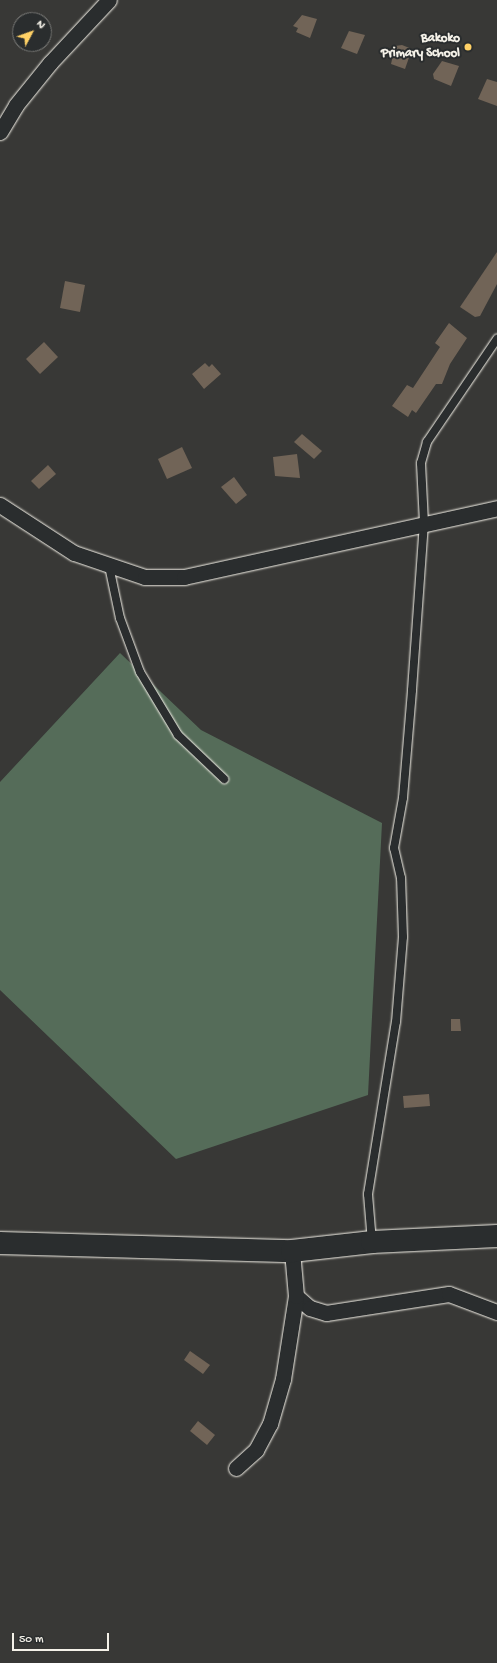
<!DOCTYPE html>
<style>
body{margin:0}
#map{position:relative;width:497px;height:1663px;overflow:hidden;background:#383836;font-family:"Gochi Hand",sans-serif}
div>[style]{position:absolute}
.green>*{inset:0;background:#556c59}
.building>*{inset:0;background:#716457}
.roads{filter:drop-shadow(0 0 1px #f4f1e8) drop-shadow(0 0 1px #f4f1e8)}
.lane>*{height:8px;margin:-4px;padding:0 4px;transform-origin:4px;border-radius:4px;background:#2a2d2e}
.street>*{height:15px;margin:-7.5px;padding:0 7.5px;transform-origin:7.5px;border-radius:7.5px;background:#2a2d2e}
.primary>*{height:22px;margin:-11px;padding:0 11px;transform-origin:11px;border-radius:11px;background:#2a2d2e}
.dots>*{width:11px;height:11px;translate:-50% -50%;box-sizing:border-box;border:2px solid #2a2d2e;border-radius:50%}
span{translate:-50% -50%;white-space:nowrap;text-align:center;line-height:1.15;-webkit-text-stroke:4px #2a2d2e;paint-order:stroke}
.poi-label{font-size:13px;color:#f4f1e8;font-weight:700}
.right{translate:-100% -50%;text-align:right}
.north{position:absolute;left:12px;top:12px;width:40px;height:40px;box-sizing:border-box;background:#2a2d2e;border:1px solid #7b7b78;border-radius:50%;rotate:49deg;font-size:11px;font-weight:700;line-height:16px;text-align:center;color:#f4f1e8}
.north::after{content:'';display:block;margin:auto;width:14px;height:18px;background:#ffd166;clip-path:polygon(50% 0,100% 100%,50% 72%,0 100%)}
.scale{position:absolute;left:12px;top:1633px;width:97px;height:18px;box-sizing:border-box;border:2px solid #f4f1e8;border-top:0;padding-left:5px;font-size:12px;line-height:14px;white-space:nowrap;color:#f4f1e8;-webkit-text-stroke:3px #2a2d2e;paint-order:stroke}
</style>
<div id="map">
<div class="green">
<i style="clip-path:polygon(120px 653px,201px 730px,382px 823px,368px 1095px,176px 1159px,0 990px,0 782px)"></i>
</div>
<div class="building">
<i style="clip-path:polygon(302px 15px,317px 19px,310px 38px,296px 32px,298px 28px,293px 26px)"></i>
<i style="clip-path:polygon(349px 31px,365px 35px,357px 54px,341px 48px)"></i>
<i style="clip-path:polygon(402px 45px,412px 49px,405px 69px,391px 64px,395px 46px)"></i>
<i style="clip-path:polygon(442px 61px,459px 66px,451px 86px,434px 79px,433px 74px)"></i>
<i style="clip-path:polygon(487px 79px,497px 82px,497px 106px,478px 99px)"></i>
<i style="clip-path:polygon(497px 252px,497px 284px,480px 316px,475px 317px,460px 307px)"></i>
<i style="clip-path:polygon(65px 281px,85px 285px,80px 312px,60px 308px)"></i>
<i style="clip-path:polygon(449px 323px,467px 338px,450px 364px,442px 384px,436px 384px,416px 413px,412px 410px,408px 417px,392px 406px,407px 385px,413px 388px,440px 347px,435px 343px)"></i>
<i style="clip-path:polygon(44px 342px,58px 357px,40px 374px,26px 359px)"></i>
<i style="clip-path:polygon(205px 363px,209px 367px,212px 364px,221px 374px,204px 389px,192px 374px)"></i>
<i style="clip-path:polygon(302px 434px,322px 451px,314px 459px,294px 442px)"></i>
<i style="clip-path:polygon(182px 447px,192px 468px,167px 479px,158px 459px)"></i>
<i style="clip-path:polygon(297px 454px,300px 478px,275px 476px,273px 457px)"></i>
<i style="clip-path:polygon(48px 465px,56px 474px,39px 489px,31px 481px)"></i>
<i style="clip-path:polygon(234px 477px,247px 495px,236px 504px,221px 487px)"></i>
<i style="clip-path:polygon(451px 1019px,460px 1019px,461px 1031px,451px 1031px)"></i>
<i style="clip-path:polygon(429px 1094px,430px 1106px,404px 1108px,403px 1096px)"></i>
<i style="clip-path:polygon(190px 1351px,210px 1365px,203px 1374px,184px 1360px)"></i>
<i style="clip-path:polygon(198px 1421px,215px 1435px,207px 1445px,190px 1431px)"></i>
</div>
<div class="roads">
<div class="lane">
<i style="left:109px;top:566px;width:53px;rotate:78.1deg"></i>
<i style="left:120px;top:618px;width:58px;rotate:69.7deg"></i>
<i style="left:140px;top:672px;width:74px;rotate:58.9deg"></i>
<i style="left:178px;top:735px;width:64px;rotate:43.7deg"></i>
<i style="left:372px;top:1242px;width:48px;rotate:-94.8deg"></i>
<i style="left:368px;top:1194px;width:174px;rotate:-80.8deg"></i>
<i style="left:396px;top:1022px;width:85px;rotate:-85.3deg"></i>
<i style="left:403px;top:937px;width:59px;rotate:-91.9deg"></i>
<i style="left:401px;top:878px;width:31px;rotate:-103deg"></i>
<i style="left:394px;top:848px;width:51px;rotate:-79.8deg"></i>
<i style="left:403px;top:798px;width:108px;rotate:-85.2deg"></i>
<i style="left:412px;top:690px;width:167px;rotate:-85.9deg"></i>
<i style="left:424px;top:523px;width:60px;rotate:-92.9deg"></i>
<i style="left:421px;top:463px;width:22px;rotate:-74deg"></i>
<i style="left:427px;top:442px;width:125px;rotate:-55.8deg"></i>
</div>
<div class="street">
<i style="left:0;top:132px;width:31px;rotate:-59deg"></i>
<i style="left:16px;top:105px;width:54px;rotate:-51deg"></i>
<i style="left:50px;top:63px;width:86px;rotate:-46.9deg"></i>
<i style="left:0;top:505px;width:88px;rotate:33deg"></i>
<i style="left:74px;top:553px;width:75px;rotate:18.7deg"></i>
<i style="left:145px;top:577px;width:39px"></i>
<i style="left:184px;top:577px;width:321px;rotate:-12.4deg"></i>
<i style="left:296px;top:1296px;width:18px;rotate:41deg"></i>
<i style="left:310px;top:1308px;width:17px;rotate:17deg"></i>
<i style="left:326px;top:1313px;width:124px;rotate:-8.8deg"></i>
<i style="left:449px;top:1294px;width:51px;rotate:20.6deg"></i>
<i style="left:236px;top:1468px;width:27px;rotate:-42deg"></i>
<i style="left:256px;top:1450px;width:30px;rotate:-62deg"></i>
<i style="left:270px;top:1424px;width:47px;rotate:-73.9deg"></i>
<i style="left:283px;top:1379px;width:84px;rotate:-81.1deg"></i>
<i style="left:296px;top:1296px;width:45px;rotate:-95.1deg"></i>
</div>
<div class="primary">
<i style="left:0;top:1243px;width:292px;rotate:1.6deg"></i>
<i style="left:292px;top:1251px;width:81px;rotate:-6.4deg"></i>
<i style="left:372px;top:1242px;width:125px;rotate:-2.7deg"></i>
</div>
</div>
<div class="dots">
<i style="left:468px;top:47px;background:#ffd166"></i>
</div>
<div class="poi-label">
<span class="right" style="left:460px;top:47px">Bakoko<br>Primary School</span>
</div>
<div class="north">N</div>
<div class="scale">50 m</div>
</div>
